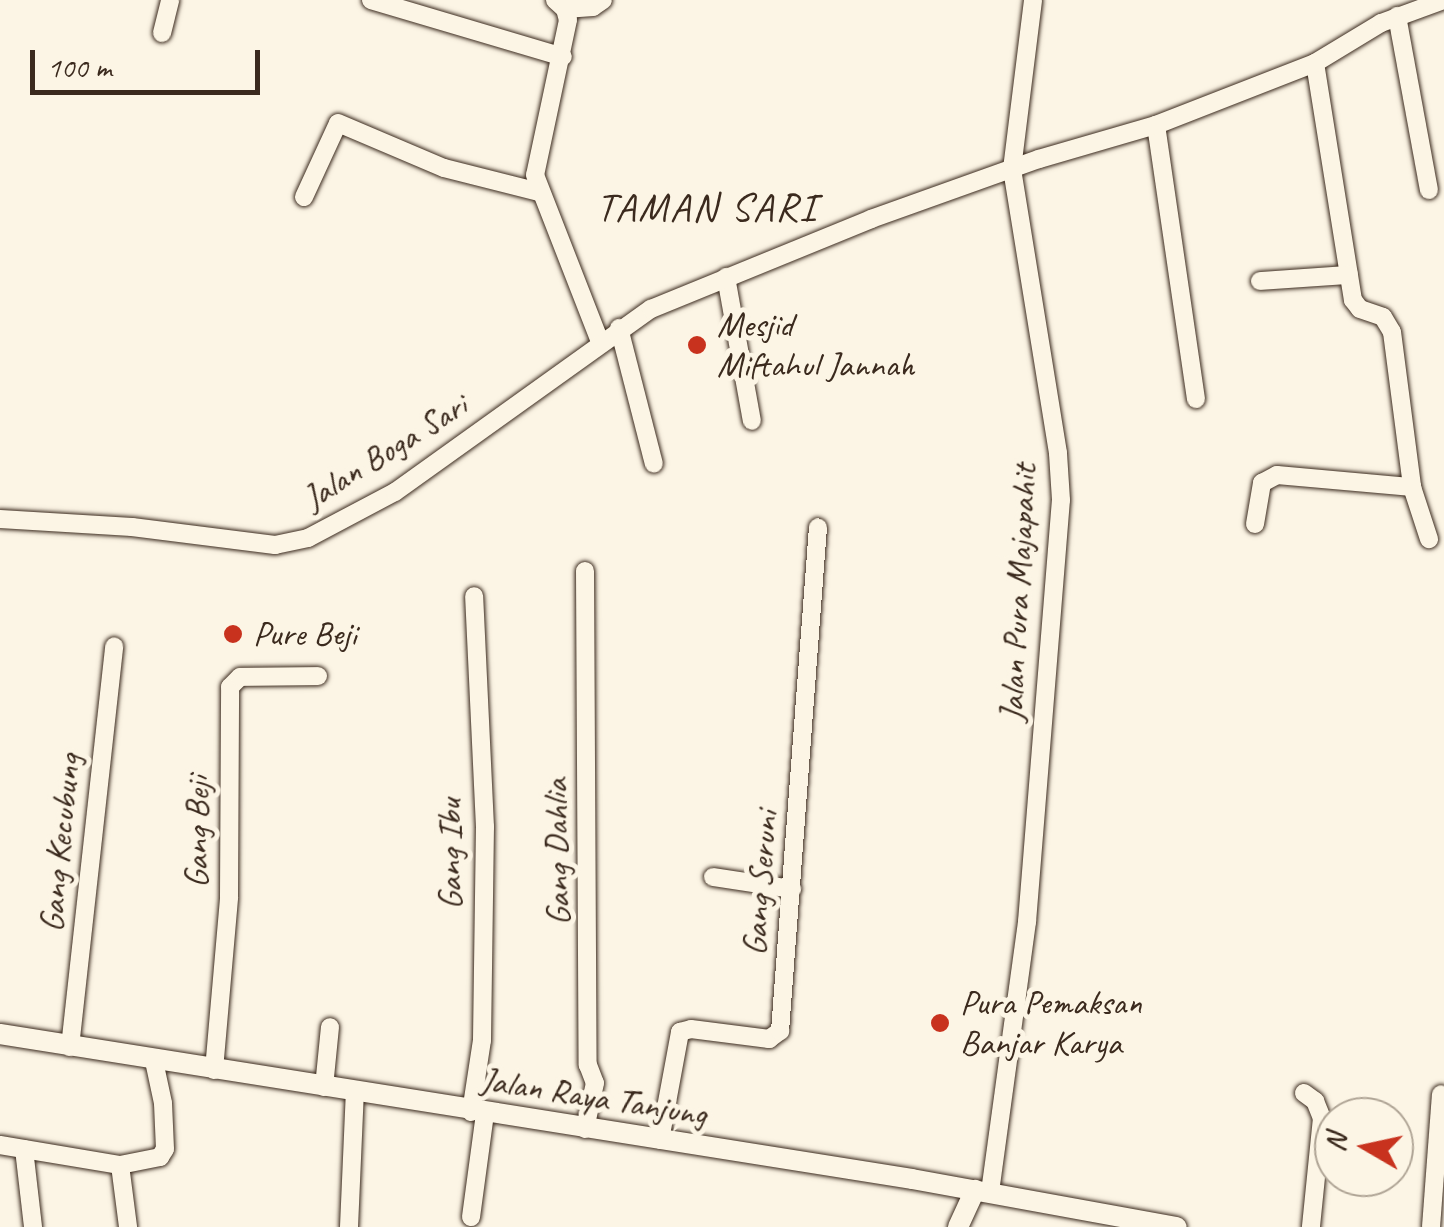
<!DOCTYPE html>
<style>
body{margin:0}
#map{position:relative;width:1444px;height:1227px;overflow:hidden;background:#fcf5e5;font-family:Caveat,sans-serif}
div>[style]{position:absolute}
.roads{filter:drop-shadow(0 0 2px #3b2a1e) drop-shadow(0 0 2px #3b2a1e)}
.minor>*{height:18px;margin:-9px;padding:0 9px;transform-origin:9px;border-radius:9px;background:#fcf5e5}
.major>*{height:20px;margin:-10px;padding:0 10px;transform-origin:10px;border-radius:10px;background:#fcf5e5}
.dots>*{width:28px;height:28px;translate:-50% -50%;box-sizing:border-box;border:5px solid #fcf5e5;border-radius:50%}
span{translate:-50% -50%;white-space:nowrap;text-align:center;line-height:1.15;-webkit-text-stroke:10px #fcf5e5;paint-order:stroke}
.poi-label{font-size:35px;color:#3b2a1e}
.left{translate:0 -50%;text-align:left}
.street-label{font-size:35px;color:#3b2a1e}
.quarter-label{font-size:40px;color:#3b2a1e;letter-spacing:2.5px}
.north{position:absolute;left:1314px;top:1097px;width:100px;height:100px;box-sizing:border-box;background:#fcf5e5;border:2px solid #afa495;border-radius:50%;rotate:279deg;font-size:28px;font-weight:700;line-height:40px;text-align:center;color:#3b2a1e}
.north::after{content:'';display:block;margin:auto;width:35px;height:45px;background:#c8321e;clip-path:polygon(50% 0,100% 100%,50% 72%,0 100%)}
.scale{position:absolute;left:30px;top:50px;width:230px;height:45px;box-sizing:border-box;border:5px solid #3b2a1e;border-top:0;padding-left:12px;font-size:30px;line-height:35px;white-space:nowrap;color:#3b2a1e;-webkit-text-stroke:8px #fcf5e5;paint-order:stroke}
</style>
<div id="map">
<div class="roads">
<div class="minor">
<i style="left:371px;top:0;width:200px;rotate:16.5deg"></i>
<i style="left:555px;top:0;width:13px;rotate:42deg"></i>
<i style="left:565px;top:9px;width:11px;rotate:75deg"></i>
<i style="left:568px;top:20px;width:158px;rotate:102deg"></i>
<i style="left:535px;top:175px;width:179px;rotate:68.7deg"></i>
<i style="left:565px;top:9px;width:28px;rotate:-4deg"></i>
<i style="left:593px;top:7px;width:12px;rotate:-35deg"></i>
<i style="left:1397px;top:16px;width:177px;rotate:79.6deg"></i>
<i style="left:162px;top:33px;width:34px;rotate:-76deg"></i>
<i style="left:1315px;top:63px;width:240px;rotate:80.9deg"></i>
<i style="left:1353px;top:300px;width:11px;rotate:52deg"></i>
<i style="left:1360px;top:309px;width:24px;rotate:19deg"></i>
<i style="left:1383px;top:317px;width:17px;rotate:59deg"></i>
<i style="left:1392px;top:332px;width:156px;rotate:82.6deg"></i>
<i style="left:1412px;top:487px;width:55px;rotate:71.9deg"></i>
<i style="left:1156px;top:125px;width:277px;rotate:81.7deg"></i>
<i style="left:304px;top:197px;width:81px;rotate:-65.3deg"></i>
<i style="left:338px;top:123px;width:115px;rotate:23deg"></i>
<i style="left:444px;top:168px;width:98px;rotate:14.2deg"></i>
<i style="left:726px;top:277px;width:146px;rotate:79.8deg"></i>
<i style="left:1260px;top:281px;width:89px;rotate:-3.9deg"></i>
<i style="left:619px;top:328px;width:140px;rotate:75.6deg"></i>
<i style="left:0;top:519px;width:132px;rotate:3.5deg"></i>
<i style="left:132px;top:527px;width:144px;rotate:7.2deg"></i>
<i style="left:275px;top:545px;width:34px;rotate:-12deg"></i>
<i style="left:308px;top:538px;width:98px;rotate:-27.9deg"></i>
<i style="left:395px;top:492px;width:315px;rotate:-35.6deg"></i>
<i style="left:651px;top:309px;width:238px;rotate:-22.2deg"></i>
<i style="left:871px;top:219px;width:178px;rotate:-19.7deg"></i>
<i style="left:1039px;top:159px;width:122px;rotate:-16.2deg"></i>
<i style="left:1156px;top:125px;width:171px;rotate:-21.3deg"></i>
<i style="left:1315px;top:63px;width:77px;rotate:-31.2deg"></i>
<i style="left:1381px;top:23px;width:67px;rotate:-20.1deg"></i>
<i style="left:1255px;top:524px;width:42px;rotate:-80.3deg"></i>
<i style="left:1262px;top:483px;width:17px;rotate:-28deg"></i>
<i style="left:1277px;top:475px;width:136px;rotate:5.1deg"></i>
<i style="left:585px;top:571px;width:494px;rotate:89.7deg"></i>
<i style="left:588px;top:1065px;width:19px;rotate:69deg"></i>
<i style="left:595px;top:1083px;width:47px;rotate:102.3deg"></i>
<i style="left:713px;top:877px;width:80px;rotate:8.6deg"></i>
<i style="left:70px;top:1047px;width:403px;rotate:-83.7deg"></i>
<i style="left:214px;top:1070px;width:174px;rotate:-85deg"></i>
<i style="left:229px;top:897px;width:210px;rotate:-89.7deg"></i>
<i style="left:230px;top:687px;width:14px;rotate:-45deg"></i>
<i style="left:240px;top:677px;width:78px;rotate:-0.7deg"></i>
<i style="left:324px;top:1087px;width:60px;rotate:-84.3deg"></i>
<i style="left:1304px;top:1093px;width:14px;rotate:36deg"></i>
<i style="left:1315px;top:1101px;width:18px;rotate:68deg"></i>
<i style="left:1322px;top:1118px;width:110px;rotate:95.8deg"></i>
<i style="left:471px;top:1112px;width:73px;rotate:-81.3deg"></i>
<i style="left:482px;top:1040px;width:213px;rotate:-89.2deg"></i>
<i style="left:485px;top:827px;width:231px;rotate:-92.7deg"></i>
<i style="left:660px;top:1140px;width:110px;rotate:-79.5deg"></i>
<i style="left:680px;top:1032px;width:11px;rotate:-15deg"></i>
<i style="left:691px;top:1029px;width:79px;rotate:7.3deg"></i>
<i style="left:769px;top:1039px;width:14px;rotate:-36deg"></i>
<i style="left:780px;top:1031px;width:505px;rotate:-85.69deg"></i>
<i style="left:0;top:1145px;width:122px;rotate:9.5deg"></i>
<i style="left:120px;top:1165px;width:41px;rotate:-11.3deg"></i>
<i style="left:160px;top:1157px;width:9px;rotate:-58deg"></i>
<i style="left:165px;top:1149px;width:46px;rotate:-92.5deg"></i>
<i style="left:163px;top:1103px;width:43px;rotate:-102.1deg"></i>
<i style="left:24px;top:1149px;width:79px;rotate:83.4deg"></i>
<i style="left:120px;top:1165px;width:63px;rotate:82.6deg"></i>
<i style="left:990px;top:1192px;width:273px;rotate:-82.2deg"></i>
<i style="left:1027px;top:922px;width:423px;rotate:-85.4deg"></i>
<i style="left:1061px;top:500px;width:47px;rotate:-93.7deg"></i>
<i style="left:1058px;top:453px;width:288px;rotate:-99.2deg"></i>
<i style="left:1012px;top:169px;width:170px;rotate:-82.9deg"></i>
<i style="left:471px;top:1217px;width:104px;rotate:-82.3deg"></i>
<i style="left:349px;top:1227px;width:136px;rotate:-87.5deg"></i>
<i style="left:1431px;top:1227px;width:133px;rotate:-85.7deg"></i>
</div>
<div class="major">
<i style="left:0;top:1034px;width:923px;rotate:9.03deg"></i>
<i style="left:912px;top:1179px;width:269px;rotate:10.3deg"></i>
<i style="left:958px;top:1227px;width:41px;rotate:-65.3deg"></i>
</div>
</div>
<div class="dots">
<i style="left:697px;top:345px;background:#c8321e"></i>
<i style="left:233px;top:634px;background:#c8321e"></i>
<i style="left:940px;top:1023px;background:#c8321e"></i>
</div>
<div class="poi-label">
<span class="left" style="left:717px;top:345px">Mesjid<br>Miftahul Jannah</span>
<span class="left" style="left:253px;top:634px">Pure Beji</span>
<span class="left" style="left:960px;top:1023px">Pura Pemaksan<br>Banjar Karya</span>
</div>
<div class="street-label">
<span style="left:385px;top:452px;rotate:-32deg">Jalan Boga Sari</span>
<span style="left:1018px;top:593px;rotate:-87deg">Jalan Pura Majapahit</span>
<span style="left:197px;top:832px;rotate:-89deg">Gang Beji</span>
<span style="left:60px;top:843px;rotate:-84deg">Gang Kecubung</span>
<span style="left:557px;top:852px;rotate:-91deg">Gang Dahlia</span>
<span style="left:450px;top:854px;rotate:-90deg">Gang Ibu</span>
<span style="left:760px;top:883px;rotate:-85deg">Gang Seruni</span>
<span style="left:594px;top:1097px;rotate:9deg">Jalan Raya Tanjung</span>
</div>
<div class="quarter-label">
<span style="left:707px;top:207px">TAMAN SARI</span>
</div>
<div class="north">N</div>
<div class="scale">100 m</div>
</div>
